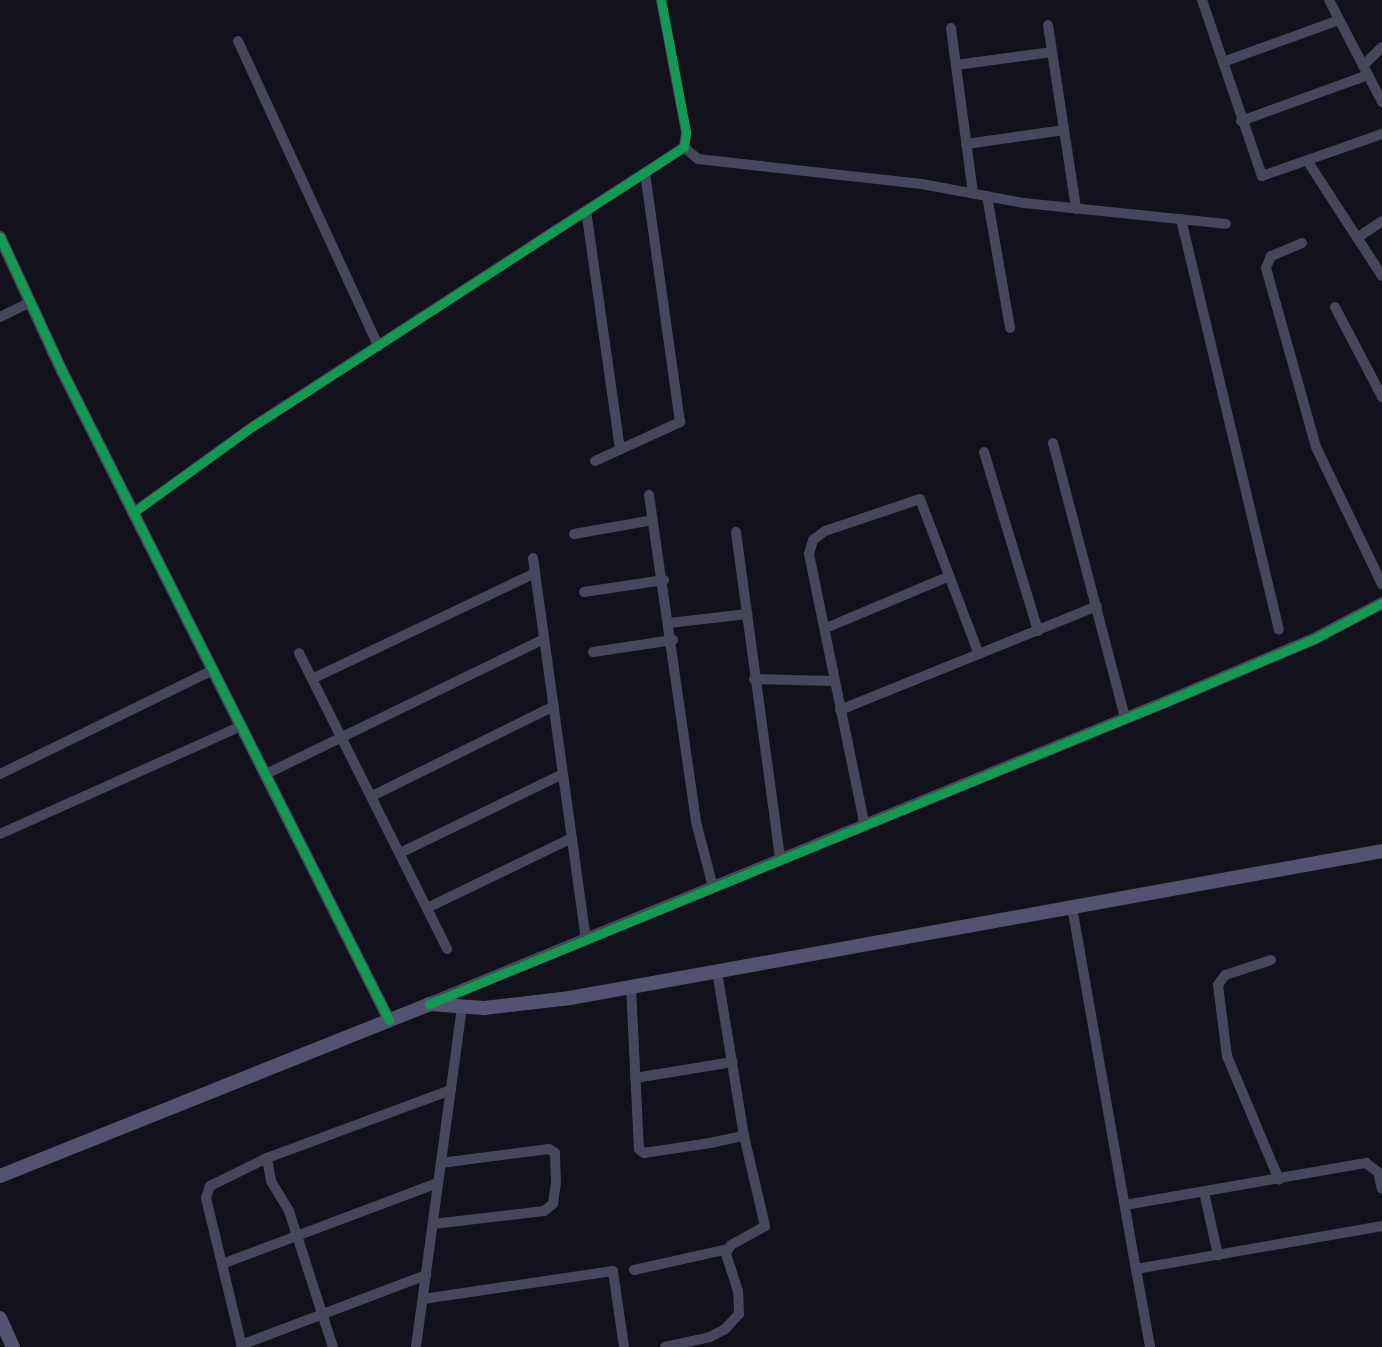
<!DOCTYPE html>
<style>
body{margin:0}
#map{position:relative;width:1382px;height:1347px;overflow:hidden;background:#12111c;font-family:"Fira Sans",sans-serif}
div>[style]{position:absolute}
.minor>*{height:10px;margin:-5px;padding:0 5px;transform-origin:5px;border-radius:5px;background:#46465d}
.tertiary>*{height:12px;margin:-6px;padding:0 6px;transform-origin:6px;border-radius:6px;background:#46465d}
.secondary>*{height:14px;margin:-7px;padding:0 7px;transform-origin:7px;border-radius:7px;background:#535270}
.cycleway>*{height:9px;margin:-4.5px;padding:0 4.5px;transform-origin:4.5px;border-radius:4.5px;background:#139951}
span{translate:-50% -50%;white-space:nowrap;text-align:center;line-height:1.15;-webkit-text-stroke:7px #0f0d20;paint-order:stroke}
</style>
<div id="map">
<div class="minor">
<i style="left:1202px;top:0;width:186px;rotate:71.2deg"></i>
<i style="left:1262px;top:176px;width:127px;rotate:-19.3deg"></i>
<i style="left:1329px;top:0;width:115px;rotate:62.5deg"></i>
<i style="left:1048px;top:25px;width:186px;rotate:81.3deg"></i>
<i style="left:951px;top:28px;width:166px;rotate:82.4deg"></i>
<i style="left:238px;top:41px;width:336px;rotate:65.3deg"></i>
<i style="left:1223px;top:62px;width:123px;rotate:-19.9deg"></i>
<i style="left:956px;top:65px;width:97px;rotate:-7.7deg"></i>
<i style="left:1363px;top:66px;width:27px;rotate:-45deg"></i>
<i style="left:1241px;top:121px;width:135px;rotate:-19.9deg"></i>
<i style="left:966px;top:144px;width:99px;rotate:-8.1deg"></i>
<i style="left:684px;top:147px;width:18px;rotate:41deg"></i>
<i style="left:698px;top:159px;width:225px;rotate:6.4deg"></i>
<i style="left:922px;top:184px;width:104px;rotate:10.6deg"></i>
<i style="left:1024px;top:203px;width:203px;rotate:5.9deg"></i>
<i style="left:1308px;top:162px;width:136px;rotate:57deg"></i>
<i style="left:987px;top:196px;width:134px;rotate:80.1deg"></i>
<i style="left:586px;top:210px;width:241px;rotate:81.9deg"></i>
<i style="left:1181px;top:219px;width:422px;rotate:76.6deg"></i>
<i style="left:1357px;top:238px;width:30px;rotate:-34deg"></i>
<i style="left:1302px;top:243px;width:34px;rotate:157deg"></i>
<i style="left:1271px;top:256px;width:13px;rotate:113deg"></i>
<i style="left:1266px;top:268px;width:186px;rotate:74.4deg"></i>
<i style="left:1316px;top:447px;width:152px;rotate:64.3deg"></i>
<i style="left:1335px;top:307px;width:102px;rotate:62.4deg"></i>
<i style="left:0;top:317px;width:34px;rotate:-26deg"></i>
<i style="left:1053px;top:443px;width:284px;rotate:75.3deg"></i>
<i style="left:984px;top:452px;width:187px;rotate:73.2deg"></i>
<i style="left:595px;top:461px;width:94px;rotate:-24.6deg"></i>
<i style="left:680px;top:422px;width:251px;rotate:-98deg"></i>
<i style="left:649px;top:495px;width:330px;rotate:81.8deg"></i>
<i style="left:696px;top:822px;width:67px;rotate:75.3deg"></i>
<i style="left:134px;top:512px;width:145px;rotate:-35.8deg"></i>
<i style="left:252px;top:427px;width:515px;rotate:-32.95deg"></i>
<i style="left:684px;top:147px;width:15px;rotate:-82deg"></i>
<i style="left:686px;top:132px;width:134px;rotate:-100.7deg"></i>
<i style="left:736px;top:532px;width:329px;rotate:82.3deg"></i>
<i style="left:574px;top:534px;width:80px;rotate:-10deg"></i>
<i style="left:533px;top:558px;width:384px;rotate:82.1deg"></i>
<i style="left:584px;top:592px;width:81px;rotate:-8.5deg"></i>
<i style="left:669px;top:623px;width:79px;rotate:-6.6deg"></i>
<i style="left:826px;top:628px;width:134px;rotate:-22.8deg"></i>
<i style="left:593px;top:652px;width:81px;rotate:-8.5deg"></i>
<i style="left:299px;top:653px;width:331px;rotate:63.4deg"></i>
<i style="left:314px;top:678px;width:245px;rotate:-25.4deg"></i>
<i style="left:754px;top:679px;width:80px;rotate:1.4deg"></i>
<i style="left:840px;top:710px;width:277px;rotate:-22deg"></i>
<i style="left:0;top:774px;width:237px;rotate:-26deg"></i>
<i style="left:266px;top:774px;width:309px;rotate:-25.9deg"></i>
<i style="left:372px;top:796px;width:203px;rotate:-26.3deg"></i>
<i style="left:864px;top:822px;width:274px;rotate:-101.6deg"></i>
<i style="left:809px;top:554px;width:15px;rotate:-74deg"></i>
<i style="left:813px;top:540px;width:15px;rotate:-37deg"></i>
<i style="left:825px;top:531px;width:100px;rotate:-18.6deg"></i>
<i style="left:920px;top:499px;width:166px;rotate:69.2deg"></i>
<i style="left:0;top:834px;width:265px;rotate:-24.1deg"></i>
<i style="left:400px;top:853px;width:181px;rotate:-25.9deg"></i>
<i style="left:1072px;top:907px;width:368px;rotate:80deg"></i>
<i style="left:1136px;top:1269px;width:250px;rotate:-9.9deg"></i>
<i style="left:427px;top:908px;width:161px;rotate:-25.8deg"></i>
<i style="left:1271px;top:960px;width:48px;rotate:161.9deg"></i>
<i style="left:1225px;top:975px;width:12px;rotate:125deg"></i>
<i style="left:1218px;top:985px;width:72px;rotate:82.8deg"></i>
<i style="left:1227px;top:1056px;width:134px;rotate:67.2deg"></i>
<i style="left:631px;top:987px;width:162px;rotate:87.2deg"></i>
<i style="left:639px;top:1149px;width:6px;rotate:39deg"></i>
<i style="left:644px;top:1153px;width:67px;rotate:-8.6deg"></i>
<i style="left:710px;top:1143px;width:35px;rotate:-12deg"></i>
<i style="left:744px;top:1136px;width:167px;rotate:-99.3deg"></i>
<i style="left:635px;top:1078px;width:99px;rotate:-9.3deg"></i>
<i style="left:267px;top:1158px;width:23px;rotate:80deg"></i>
<i style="left:271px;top:1181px;width:35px;rotate:59deg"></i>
<i style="left:289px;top:1211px;width:143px;rotate:72.1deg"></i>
<i style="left:1204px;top:1192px;width:65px;rotate:77.5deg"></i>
<i style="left:1125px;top:1205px;width:245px;rotate:-9.9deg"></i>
<i style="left:1366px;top:1163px;width:15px;rotate:37deg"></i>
<i style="left:1378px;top:1172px;width:17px;rotate:77deg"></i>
<i style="left:433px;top:1224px;width:112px;rotate:-6.7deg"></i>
<i style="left:544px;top:1211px;width:11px;rotate:-38deg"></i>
<i style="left:553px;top:1204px;width:21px;rotate:-82deg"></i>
<i style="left:556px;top:1183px;width:30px;rotate:-92deg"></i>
<i style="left:555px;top:1153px;width:7px;rotate:-146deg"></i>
<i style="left:549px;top:1149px;width:109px;rotate:172.6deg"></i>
<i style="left:222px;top:1264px;width:231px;rotate:-20.6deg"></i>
<i style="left:1136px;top:1269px;width:79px;rotate:79.8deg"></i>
<i style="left:634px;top:1270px;width:96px;rotate:-12.6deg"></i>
<i style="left:423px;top:1299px;width:192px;rotate:-8.4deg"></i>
<i style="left:613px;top:1271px;width:77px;rotate:81.8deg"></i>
<i style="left:241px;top:1345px;width:198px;rotate:-20.7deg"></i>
<i style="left:242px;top:1347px;width:153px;rotate:-103.6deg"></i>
<i style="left:206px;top:1198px;width:13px;rotate:-72deg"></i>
<i style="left:210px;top:1186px;width:64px;rotate:-26.2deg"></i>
<i style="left:267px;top:1158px;width:196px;rotate:-20.3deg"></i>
<i style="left:416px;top:1347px;width:343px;rotate:-82.3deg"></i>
<i style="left:665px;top:1347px;width:46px;rotate:-12.5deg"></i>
<i style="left:710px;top:1337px;width:17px;rotate:-28deg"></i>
<i style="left:725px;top:1329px;width:21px;rotate:-47deg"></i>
<i style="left:739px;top:1314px;width:23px;rotate:-92deg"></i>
<i style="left:738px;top:1291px;width:40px;rotate:-108deg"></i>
<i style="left:726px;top:1253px;width:9px;rotate:-58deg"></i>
<i style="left:731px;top:1245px;width:39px;rotate:-29deg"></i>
<i style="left:765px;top:1226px;width:92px;rotate:-103.1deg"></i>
</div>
<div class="tertiary">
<i style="left:0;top:237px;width:148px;rotate:65.2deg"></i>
<i style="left:62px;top:371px;width:727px;rotate:63.26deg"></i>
<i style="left:430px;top:1003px;width:792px;rotate:-22.26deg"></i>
<i style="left:1163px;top:703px;width:164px;rotate:-23deg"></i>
<i style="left:1314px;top:639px;width:77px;rotate:-27.9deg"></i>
</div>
<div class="secondary">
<i style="left:0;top:1176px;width:462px;rotate:-21.8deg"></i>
<i style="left:429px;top:1004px;width:55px;rotate:4.2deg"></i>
<i style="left:484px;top:1008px;width:87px;rotate:-6.6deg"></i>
<i style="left:570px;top:998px;width:825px;rotate:-10.26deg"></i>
<i style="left:0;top:1318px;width:32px;rotate:66deg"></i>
</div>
<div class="cycleway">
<i style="left:0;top:237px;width:148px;rotate:65.2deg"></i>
<i style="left:62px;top:371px;width:727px;rotate:63.26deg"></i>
<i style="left:134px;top:512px;width:145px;rotate:-35.8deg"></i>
<i style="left:252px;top:427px;width:515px;rotate:-32.95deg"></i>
<i style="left:684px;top:147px;width:15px;rotate:-82deg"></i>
<i style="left:686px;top:132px;width:134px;rotate:-100.7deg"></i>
<i style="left:429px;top:1004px;width:793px;rotate:-22.3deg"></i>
<i style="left:1163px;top:703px;width:164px;rotate:-23deg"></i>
<i style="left:1314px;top:639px;width:77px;rotate:-27.9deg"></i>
</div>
</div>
